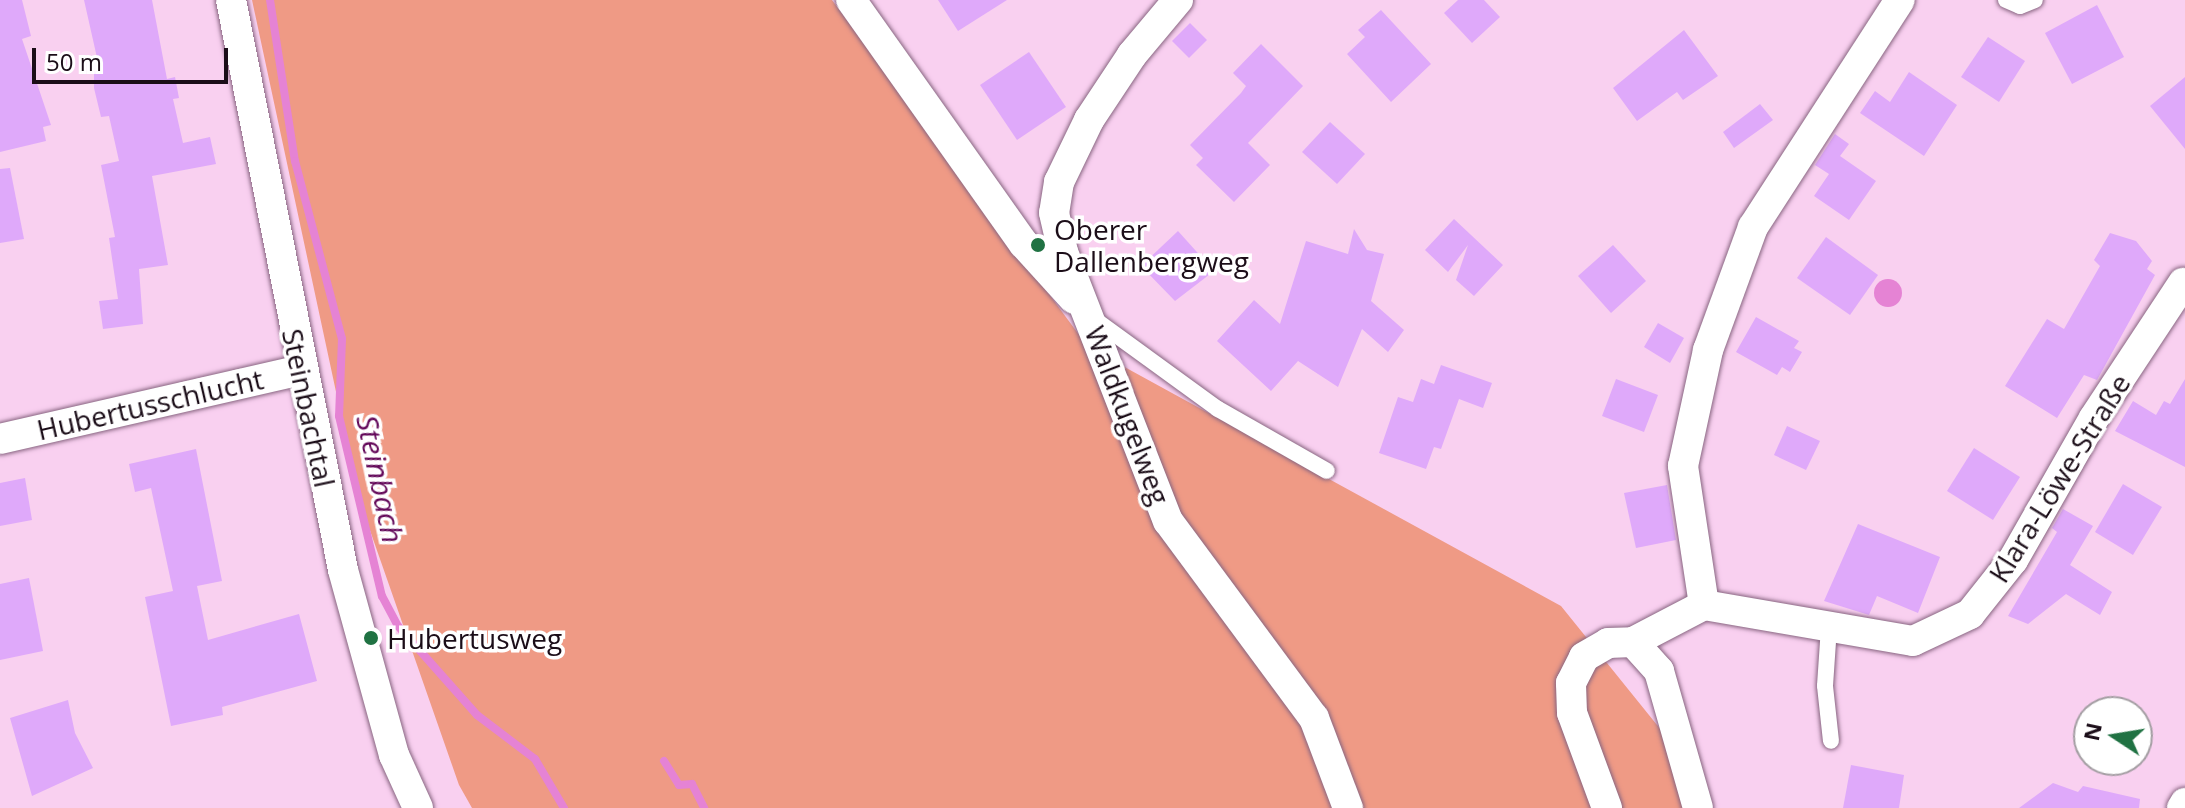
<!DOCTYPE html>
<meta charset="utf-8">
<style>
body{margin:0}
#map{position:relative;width:2185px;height:808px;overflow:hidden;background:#f9d0f0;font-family:"Open Sans",sans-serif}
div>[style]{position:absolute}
.green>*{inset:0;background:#ef9a85}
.water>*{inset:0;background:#e583d4}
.round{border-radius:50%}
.stream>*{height:8px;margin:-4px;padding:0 4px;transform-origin:4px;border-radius:4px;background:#e583d4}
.building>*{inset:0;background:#dfa9fa}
.roads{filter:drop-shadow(0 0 2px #886581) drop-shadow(0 0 2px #886581)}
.service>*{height:16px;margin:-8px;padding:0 8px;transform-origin:8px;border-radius:8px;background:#fff}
.minor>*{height:30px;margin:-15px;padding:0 15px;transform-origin:15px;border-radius:15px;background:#fff}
.dots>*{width:22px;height:22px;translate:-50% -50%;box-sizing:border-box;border:4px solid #fff;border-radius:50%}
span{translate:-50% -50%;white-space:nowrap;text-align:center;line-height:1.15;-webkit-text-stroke:7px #fff;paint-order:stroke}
.poi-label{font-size:28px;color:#1b0d18}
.left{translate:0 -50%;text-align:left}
.street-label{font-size:28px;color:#1b0d18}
.water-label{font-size:30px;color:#64095a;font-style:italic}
.north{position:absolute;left:2073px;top:696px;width:80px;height:80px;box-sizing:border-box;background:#fff;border:2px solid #a49ea3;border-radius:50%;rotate:282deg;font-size:22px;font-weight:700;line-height:32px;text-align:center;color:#1b0d18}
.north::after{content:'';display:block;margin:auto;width:28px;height:36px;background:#207243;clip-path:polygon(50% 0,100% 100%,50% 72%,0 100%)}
.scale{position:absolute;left:32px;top:48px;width:196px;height:36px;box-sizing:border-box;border:4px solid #1b0d18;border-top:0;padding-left:10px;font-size:24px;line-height:28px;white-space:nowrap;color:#1b0d18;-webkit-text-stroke:6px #fff;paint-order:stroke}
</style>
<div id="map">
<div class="green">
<i style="clip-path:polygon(252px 0,832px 0,1088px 347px,1561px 606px,1678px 751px,1688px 808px,472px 808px,459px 785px,359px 499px)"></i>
</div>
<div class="water">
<i class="round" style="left:1874px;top:279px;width:28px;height:28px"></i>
</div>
<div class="stream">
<i style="left:270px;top:0;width:163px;rotate:81.2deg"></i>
<i style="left:295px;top:161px;width:184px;rotate:75.2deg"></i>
<i style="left:342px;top:339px;width:77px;rotate:92.2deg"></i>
<i style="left:339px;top:416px;width:185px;rotate:76.6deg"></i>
<i style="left:382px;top:596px;width:34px;rotate:62deg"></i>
<i style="left:398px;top:626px;width:119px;rotate:48.4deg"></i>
<i style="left:477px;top:715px;width:73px;rotate:37.2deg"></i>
<i style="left:535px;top:759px;width:57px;rotate:59.4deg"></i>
<i style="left:664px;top:761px;width:28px;rotate:58deg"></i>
<i style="left:679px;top:785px;width:13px;rotate:-4deg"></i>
<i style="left:692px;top:784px;width:27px;rotate:63deg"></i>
</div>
<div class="building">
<i style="clip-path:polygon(0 0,22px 0,31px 36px,22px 39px,51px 125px,43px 127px,46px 141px,0 152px)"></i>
<i style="clip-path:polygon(84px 0,152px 0,167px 79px,175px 77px,179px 98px,173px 99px,183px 143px,210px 137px,216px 164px,152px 176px,168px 265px,139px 269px,143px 324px,103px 329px,99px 301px,118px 299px,109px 238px,115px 237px,101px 165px,119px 161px,109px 116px,101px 117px,94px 88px,94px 73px,100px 71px)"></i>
<i style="clip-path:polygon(938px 0,1007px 0,958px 31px)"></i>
<i style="clip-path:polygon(1458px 0,1484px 0,1500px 17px,1472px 43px,1444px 13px)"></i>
<i style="clip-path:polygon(2097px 5px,2124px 57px,2072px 84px,2045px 33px)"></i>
<i style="clip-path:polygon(1381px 10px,1431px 64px,1391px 102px,1347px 54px,1365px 37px,1358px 30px)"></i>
<i style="clip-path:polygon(1190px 23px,1207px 40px,1189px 58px,1172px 41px)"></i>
<i style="clip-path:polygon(1684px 30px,1718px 76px,1683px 100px,1677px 92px,1637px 121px,1613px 88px)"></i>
<i style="clip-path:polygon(1988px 37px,2025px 61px,1999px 102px,1961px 77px)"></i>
<i style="clip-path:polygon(1261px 44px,1303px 86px,1248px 143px,1270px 165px,1234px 202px,1196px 165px,1203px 158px,1190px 145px,1241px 93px,1246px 86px,1233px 73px)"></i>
<i style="clip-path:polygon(1029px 52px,1066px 107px,1017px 140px,980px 85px)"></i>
<i style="clip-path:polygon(1909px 72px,1957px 105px,1924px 156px,1860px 113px,1875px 91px,1890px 102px)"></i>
<i style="clip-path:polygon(2185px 77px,2185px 149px,2150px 106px)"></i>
<i style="clip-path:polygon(1760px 104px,1773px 120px,1734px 148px,1723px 132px)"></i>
<i style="clip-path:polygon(1330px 122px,1365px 154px,1337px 184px,1302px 152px)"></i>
<i style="clip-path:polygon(1835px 134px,1849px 144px,1840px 156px,1876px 181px,1849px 220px,1814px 196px,1829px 174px,1815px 165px)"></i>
<i style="clip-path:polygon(10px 168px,24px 239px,0 243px,0 169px)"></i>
<i style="clip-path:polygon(1454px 219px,1503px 265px,1474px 296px,1456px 280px,1468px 245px,1448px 272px,1425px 250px)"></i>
<i style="clip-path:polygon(1354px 229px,1367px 250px,1384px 254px,1371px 301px,1404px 330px,1388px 352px,1362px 329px,1338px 387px,1298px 361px,1271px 391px,1217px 341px,1254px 300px,1280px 324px,1306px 241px,1348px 254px)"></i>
<i style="clip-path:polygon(1178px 231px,1214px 271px,1175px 301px,1141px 266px)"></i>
<i style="clip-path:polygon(2110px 233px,2136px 241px,2152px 261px,2147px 269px,2155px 275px,2097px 380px,2084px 375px,2057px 418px,2005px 386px,2047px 319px,2064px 329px,2100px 266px,2094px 260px)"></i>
<i style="clip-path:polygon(1826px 237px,1878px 275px,1850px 315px,1797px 278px)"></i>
<i style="clip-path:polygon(1613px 245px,1646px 281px,1611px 313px,1578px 276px)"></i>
<i style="clip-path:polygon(1756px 317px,1799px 341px,1794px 348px,1802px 352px,1790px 372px,1782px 367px,1777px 375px,1736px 352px)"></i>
<i style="clip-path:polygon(1658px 323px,1684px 338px,1670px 363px,1644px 347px)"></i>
<i style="clip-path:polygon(1441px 365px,1492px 383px,1483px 408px,1459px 399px,1441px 449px,1434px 447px,1426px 469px,1379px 453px,1398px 397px,1413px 402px,1421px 379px,1434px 384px)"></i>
<i style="clip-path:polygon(1616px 379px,1658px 395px,1644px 432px,1602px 416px)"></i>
<i style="clip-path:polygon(2185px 379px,2185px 467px,2115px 431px,2133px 401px,2156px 415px,2164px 401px,2170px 404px)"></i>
<i style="clip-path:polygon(1787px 426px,1820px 441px,1806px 470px,1774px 455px)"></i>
<i style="clip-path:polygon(1974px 448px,2020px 477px,1993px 520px,1947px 491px)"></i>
<i style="clip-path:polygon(196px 449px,222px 581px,197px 586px,208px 640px,299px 614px,317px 681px,222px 707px,223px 715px,171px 726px,145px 597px,173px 591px,151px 488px,135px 492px,129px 464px)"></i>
<i style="clip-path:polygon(25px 478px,32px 520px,0 526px,0 483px)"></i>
<i style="clip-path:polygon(2123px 484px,2162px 507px,2133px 555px,2095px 532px)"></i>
<i style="clip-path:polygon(1667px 485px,1676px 540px,1636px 548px,1624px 493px)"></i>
<i style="clip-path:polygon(2063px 509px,2093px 526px,2070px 565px,2112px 592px,2100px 615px,2066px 594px,2028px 624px,2008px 616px,2057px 532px,2052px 528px)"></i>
<i style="clip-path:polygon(1858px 524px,1940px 557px,1918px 613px,1877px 596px,1869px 615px,1824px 601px)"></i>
<i style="clip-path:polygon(29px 578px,43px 651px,0 660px,0 584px)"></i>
<i style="clip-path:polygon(68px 700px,75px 733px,93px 768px,32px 796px,10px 718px)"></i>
<i style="clip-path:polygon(1851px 765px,1904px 775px,1899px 808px,1843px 808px)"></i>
<i style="clip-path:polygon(2053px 783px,2078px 792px,2083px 786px,2140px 799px,2139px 808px,2019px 808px)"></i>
</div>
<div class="roads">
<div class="service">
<i style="left:2006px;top:0;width:15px;rotate:23deg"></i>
<i style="left:2020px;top:6px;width:16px;rotate:-22deg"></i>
<i style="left:1094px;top:319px;width:153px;rotate:36deg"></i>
<i style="left:1218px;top:409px;width:125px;rotate:29.6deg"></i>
<i style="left:1829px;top:627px;width:59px;rotate:93.9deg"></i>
<i style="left:1825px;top:686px;width:55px;rotate:83.8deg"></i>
</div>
<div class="minor">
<i style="left:231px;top:0;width:581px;rotate:78.88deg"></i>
<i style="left:343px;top:570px;width:192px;rotate:74.6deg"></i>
<i style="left:394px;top:755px;width:58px;rotate:65.6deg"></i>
<i style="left:851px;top:0;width:299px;rotate:54.7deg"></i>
<i style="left:1024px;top:244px;width:74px;rotate:47.7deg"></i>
<i style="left:1178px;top:0;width:72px;rotate:129.9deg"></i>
<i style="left:1132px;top:55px;width:78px;rotate:123.5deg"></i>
<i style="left:1089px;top:120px;width:69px;rotate:115.8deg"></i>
<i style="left:1059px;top:182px;width:31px;rotate:99deg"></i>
<i style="left:1054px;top:213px;width:40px;rotate:77deg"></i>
<i style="left:1063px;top:252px;width:289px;rotate:68.7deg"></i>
<i style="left:1168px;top:521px;width:245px;rotate:53.5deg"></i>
<i style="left:1314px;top:718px;width:96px;rotate:69.3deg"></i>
<i style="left:0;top:439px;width:309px;rotate:-12.9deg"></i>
<i style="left:1704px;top:605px;width:141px;rotate:-98.6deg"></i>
<i style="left:1683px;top:466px;width:119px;rotate:-77.8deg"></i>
<i style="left:1708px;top:350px;width:131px;rotate:-69.9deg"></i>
<i style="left:1753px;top:227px;width:270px;rotate:-57.1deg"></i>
<i style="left:1633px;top:642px;width:80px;rotate:-27.5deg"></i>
<i style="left:1704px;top:605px;width:212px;rotate:9.8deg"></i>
<i style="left:1913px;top:641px;width:63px;rotate:-25.3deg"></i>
<i style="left:1970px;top:614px;width:69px;rotate:-51.5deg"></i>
<i style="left:2013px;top:560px;width:163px;rotate:-60.3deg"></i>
<i style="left:2094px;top:418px;width:162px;rotate:-56.6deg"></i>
<i style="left:1607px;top:808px;width:101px;rotate:-110.2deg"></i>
<i style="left:1572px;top:713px;width:30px;rotate:-92deg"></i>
<i style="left:1571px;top:683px;width:29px;rotate:-63deg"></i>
<i style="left:1584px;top:657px;width:28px;rotate:-30deg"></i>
<i style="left:1608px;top:643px;width:25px;rotate:-2deg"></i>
<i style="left:1633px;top:642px;width:39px;rotate:48deg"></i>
<i style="left:1659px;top:671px;width:142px;rotate:74.1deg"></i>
<i style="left:2182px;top:808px;width:6px;rotate:-59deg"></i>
</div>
</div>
<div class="dots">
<i style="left:1038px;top:245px;background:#207243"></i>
<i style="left:371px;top:638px;background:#207243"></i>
</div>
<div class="poi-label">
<span class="left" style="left:1054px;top:245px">Oberer<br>Dallenbergweg</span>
<span class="left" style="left:387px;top:638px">Hubertusweg</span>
</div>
<div class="street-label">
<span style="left:150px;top:404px;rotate:-13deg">Hubertusschlucht</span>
<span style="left:309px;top:408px;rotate:78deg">Steinbachtal</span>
<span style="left:1128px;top:415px;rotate:69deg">Waldkugelweg</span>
<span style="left:2059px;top:478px;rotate:-58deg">Klara-Löwe-Straße</span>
</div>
<div class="water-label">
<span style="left:380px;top:479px;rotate:78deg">Steinbach</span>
</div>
<div class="north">N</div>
<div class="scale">50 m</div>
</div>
